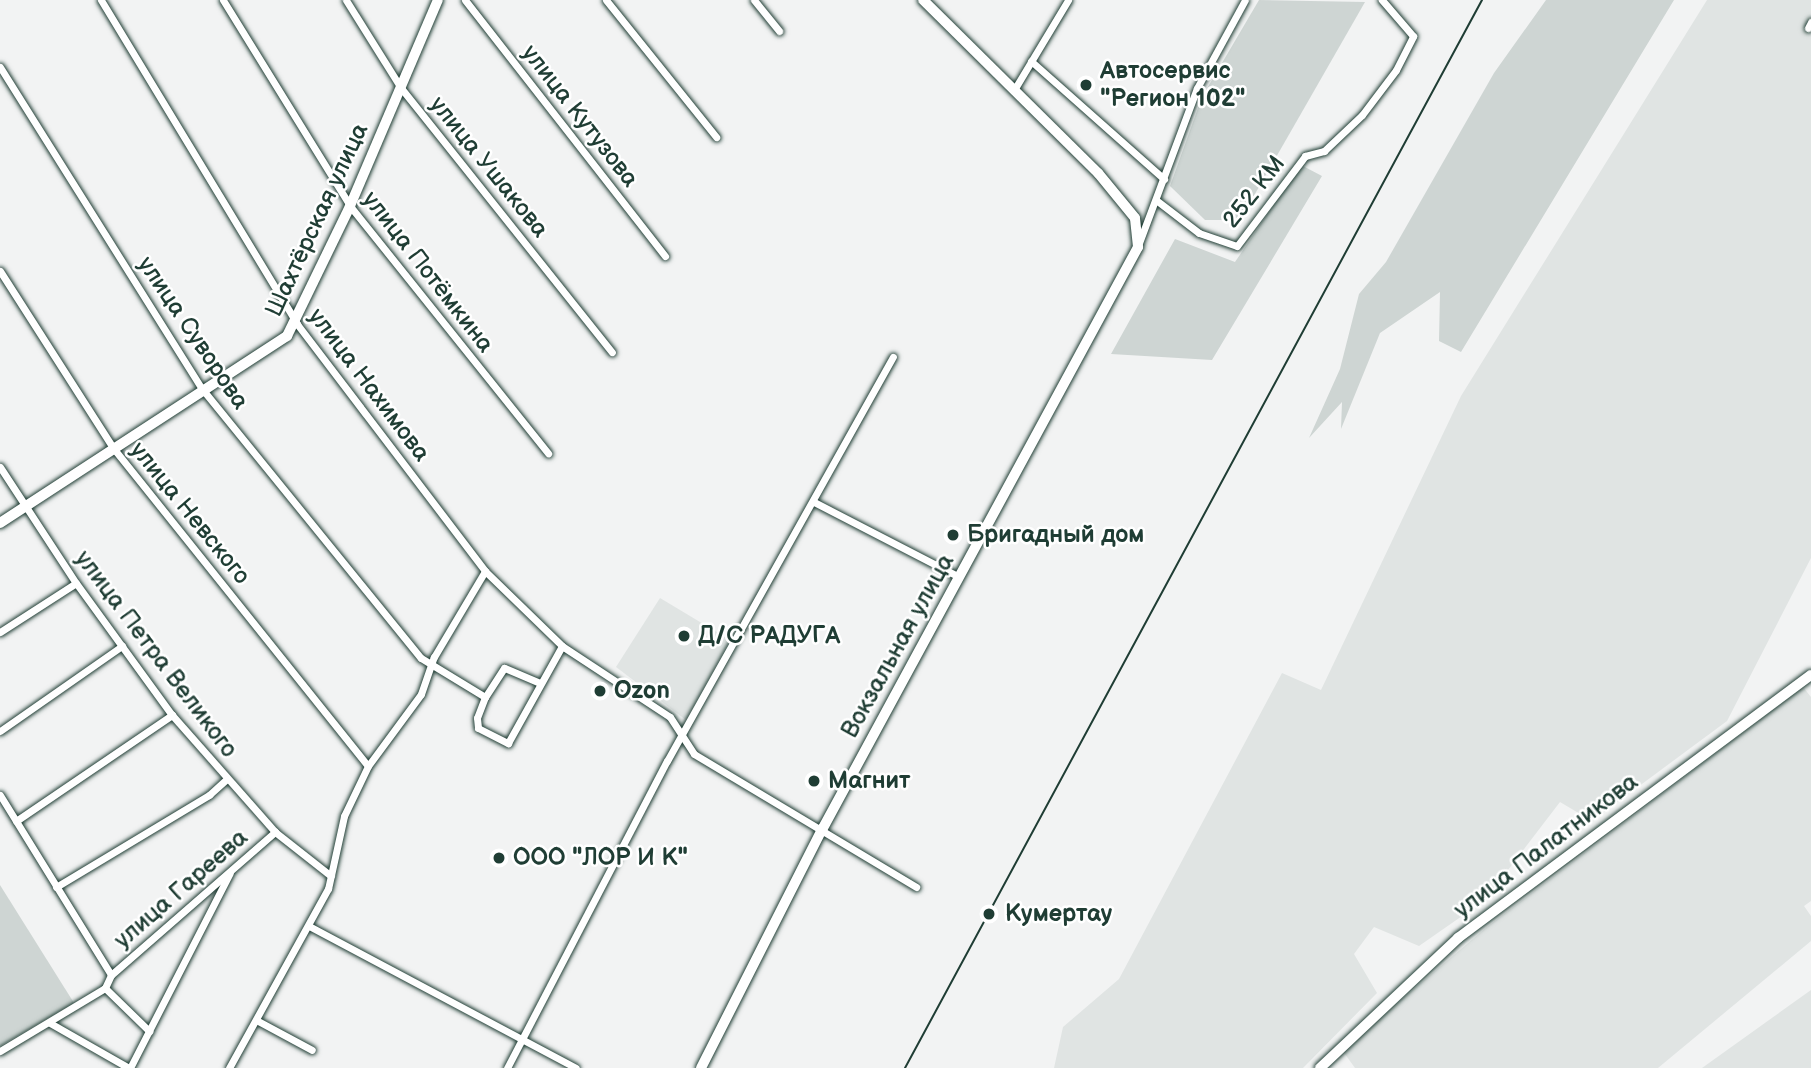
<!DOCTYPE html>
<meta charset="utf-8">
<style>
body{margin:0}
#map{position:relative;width:1811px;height:1068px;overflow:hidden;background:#f2f3f3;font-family:"Balsamiq Sans",sans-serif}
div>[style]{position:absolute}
.built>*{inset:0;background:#e0e4e3}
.green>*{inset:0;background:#ced5d3}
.roads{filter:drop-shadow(0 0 2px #1f3d34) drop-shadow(0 0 2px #1f3d34)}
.street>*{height:7px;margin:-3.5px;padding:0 3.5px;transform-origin:3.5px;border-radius:3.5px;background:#fff}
.secondary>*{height:10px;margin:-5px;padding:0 5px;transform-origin:5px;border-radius:5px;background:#fff}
.rail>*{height:2px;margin:-1px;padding:0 1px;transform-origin:1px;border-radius:1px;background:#1f3d34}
.dots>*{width:19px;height:19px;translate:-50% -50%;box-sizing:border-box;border:4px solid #fff;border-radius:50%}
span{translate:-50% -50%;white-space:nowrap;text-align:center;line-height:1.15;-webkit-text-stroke:5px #fff;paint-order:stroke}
.poi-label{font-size:24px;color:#1f3d34;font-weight:700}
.left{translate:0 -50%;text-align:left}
.street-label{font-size:24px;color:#1f3d34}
</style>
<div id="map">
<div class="built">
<i style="clip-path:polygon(1707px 0,1811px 0,1811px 558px,1727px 721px,1592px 821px,1560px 802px,1485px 900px,1419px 946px,1374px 927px,1354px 954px,1377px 993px,1303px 1068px,1054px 1068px,1063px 1027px,1119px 979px,1282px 673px,1321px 690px,1461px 396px)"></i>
<i style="clip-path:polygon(660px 598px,730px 640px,686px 720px,616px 667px)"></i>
<i style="clip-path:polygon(1803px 687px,1811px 697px,1811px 901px,1804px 906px,1811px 916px,1811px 941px,1658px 1068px,1355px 1068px,1342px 1050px,1487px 927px)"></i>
<i style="clip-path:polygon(1811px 990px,1811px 1068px,1702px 1068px)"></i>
</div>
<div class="green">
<i style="clip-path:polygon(1259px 0,1365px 2px,1240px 220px,1205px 220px,1170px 186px,1202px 97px)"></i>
<i style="clip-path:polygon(1546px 0,1674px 0,1461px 352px,1439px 341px,1440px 292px,1380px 333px,1341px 429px,1342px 402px,1309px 438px,1340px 369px,1359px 294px,1386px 262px,1494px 73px)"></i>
<i style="clip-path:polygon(1301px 165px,1322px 176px,1212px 360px,1111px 354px,1175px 239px,1235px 262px)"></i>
<i style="clip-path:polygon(0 885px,74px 1003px,0 1046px)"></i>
</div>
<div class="roads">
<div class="street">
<i style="left:101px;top:0;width:379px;rotate:58.8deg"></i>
<i style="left:297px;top:324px;width:310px;rotate:52.7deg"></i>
<i style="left:485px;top:571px;width:107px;rotate:44.2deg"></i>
<i style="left:562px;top:646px;width:129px;rotate:33.3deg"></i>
<i style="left:670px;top:717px;width:44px;rotate:57deg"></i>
<i style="left:694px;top:754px;width:259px;rotate:30.9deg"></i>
<i style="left:223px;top:0;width:242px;rotate:58.3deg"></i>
<i style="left:350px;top:206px;width:317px;rotate:51.3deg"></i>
<i style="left:346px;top:0;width:104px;rotate:58deg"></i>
<i style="left:401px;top:88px;width:338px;rotate:51.4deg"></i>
<i style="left:465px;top:0;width:325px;rotate:52deg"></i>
<i style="left:606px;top:0;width:176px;rotate:51.2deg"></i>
<i style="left:754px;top:0;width:40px;rotate:51deg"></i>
<i style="left:1808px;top:28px;width:7px;rotate:-63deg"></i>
<i style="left:1031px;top:61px;width:178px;rotate:41.6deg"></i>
<i style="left:0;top:67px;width:381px;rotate:57.9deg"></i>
<i style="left:203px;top:390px;width:345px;rotate:50.9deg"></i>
<i style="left:421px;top:658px;width:75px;rotate:31.4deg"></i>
<i style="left:1014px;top:90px;width:105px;rotate:-59deg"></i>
<i style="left:1156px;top:200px;width:54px;rotate:37.5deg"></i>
<i style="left:1199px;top:233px;width:40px;rotate:18.9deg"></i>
<i style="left:1237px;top:246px;width:113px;rotate:-52.9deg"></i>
<i style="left:1305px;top:156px;width:20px;rotate:-15deg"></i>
<i style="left:1324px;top:151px;width:52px;rotate:-43.5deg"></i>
<i style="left:1362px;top:115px;width:56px;rotate:-52.9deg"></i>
<i style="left:1396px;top:70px;width:38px;rotate:-63deg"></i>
<i style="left:1413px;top:36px;width:48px;rotate:-130.7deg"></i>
<i style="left:1139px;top:243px;width:165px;rotate:-69.5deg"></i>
<i style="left:1197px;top:88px;width:100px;rotate:-61.4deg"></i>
<i style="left:0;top:271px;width:211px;rotate:57.4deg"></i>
<i style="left:114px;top:449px;width:406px;rotate:51.3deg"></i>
<i style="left:0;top:467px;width:139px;rotate:56.8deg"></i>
<i style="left:76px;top:583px;width:163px;rotate:54deg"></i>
<i style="left:172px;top:715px;width:156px;rotate:48.6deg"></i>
<i style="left:275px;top:832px;width:71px;rotate:38.2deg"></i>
<i style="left:814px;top:502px;width:163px;rotate:27.3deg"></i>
<i style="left:0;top:632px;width:90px;rotate:-32.8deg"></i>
<i style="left:540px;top:683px;width:39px;rotate:-157deg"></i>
<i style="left:504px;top:668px;width:35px;rotate:123deg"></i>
<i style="left:485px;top:697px;width:22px;rotate:111deg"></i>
<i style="left:477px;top:718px;width:10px;rotate:84deg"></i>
<i style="left:478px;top:728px;width:34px;rotate:27deg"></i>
<i style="left:508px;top:743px;width:111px;rotate:-60.9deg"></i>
<i style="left:0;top:731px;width:149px;rotate:-34.9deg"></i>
<i style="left:0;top:795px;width:211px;rotate:58.3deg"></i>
<i style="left:111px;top:975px;width:14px;rotate:115deg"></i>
<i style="left:105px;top:988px;width:62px;rotate:44.3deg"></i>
<i style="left:16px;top:821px;width:189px;rotate:-34.2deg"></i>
<i style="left:56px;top:887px;width:179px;rotate:-31deg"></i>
<i style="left:209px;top:795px;width:24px;rotate:-42deg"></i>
<i style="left:309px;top:926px;width:302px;rotate:28deg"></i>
<i style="left:111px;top:975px;width:218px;rotate:-41.1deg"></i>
<i style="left:258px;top:1021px;width:61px;rotate:28.2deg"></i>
<i style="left:50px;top:1023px;width:91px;rotate:29.7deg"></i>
<i style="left:0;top:1051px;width:122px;rotate:-31deg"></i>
<i style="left:130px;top:1068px;width:219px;rotate:-62.9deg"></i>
<i style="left:229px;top:1068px;width:205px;rotate:-61.1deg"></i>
<i style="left:328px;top:889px;width:75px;rotate:-77.6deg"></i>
<i style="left:344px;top:816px;width:55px;rotate:-64.4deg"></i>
<i style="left:368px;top:766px;width:89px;rotate:-53.6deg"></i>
<i style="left:421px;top:694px;width:39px;rotate:-71deg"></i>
<i style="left:434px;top:657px;width:100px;rotate:-59.3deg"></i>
<i style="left:507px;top:1068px;width:346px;rotate:-62.5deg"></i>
<i style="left:667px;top:761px;width:463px;rotate:-60.8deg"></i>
</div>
<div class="secondary">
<i style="left:0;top:523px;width:343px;rotate:-33.1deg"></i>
<i style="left:287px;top:336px;width:144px;rotate:-64.1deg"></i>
<i style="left:350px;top:206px;width:224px;rotate:-66.9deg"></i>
<i style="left:701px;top:1068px;width:269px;rotate:-63.1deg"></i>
<i style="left:823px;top:828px;width:661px;rotate:-61.53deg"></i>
<i style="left:1138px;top:247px;width:29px;rotate:-96deg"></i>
<i style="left:1135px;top:218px;width:58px;rotate:-129.4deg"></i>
<i style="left:1098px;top:173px;width:246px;rotate:-135.3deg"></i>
<i style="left:1320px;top:1068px;width:190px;rotate:-43.3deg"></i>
<i style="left:1458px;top:938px;width:440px;rotate:-36.7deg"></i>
</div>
</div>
<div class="rail">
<i style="left:905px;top:1068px;width:1214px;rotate:-61.62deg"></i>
</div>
<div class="dots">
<i style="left:1086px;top:85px;background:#1f3d34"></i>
<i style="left:953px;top:535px;background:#1f3d34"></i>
<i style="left:684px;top:636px;background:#1f3d34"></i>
<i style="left:600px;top:691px;background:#1f3d34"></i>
<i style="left:814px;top:781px;background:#1f3d34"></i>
<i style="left:499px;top:858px;background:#1f3d34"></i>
<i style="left:989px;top:914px;background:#1f3d34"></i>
</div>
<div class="poi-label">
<span class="left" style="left:1100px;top:85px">Автосервис<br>"Регион 102"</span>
<span class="left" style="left:967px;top:535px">Бригадный дом</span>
<span class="left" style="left:698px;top:636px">Д/С РАДУГА</span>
<span class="left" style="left:614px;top:691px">Ozon</span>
<span class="left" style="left:828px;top:781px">Магнит</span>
<span class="left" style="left:513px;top:858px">ООО "ЛОР И К"</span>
<span class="left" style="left:1005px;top:914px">Кумертау</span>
</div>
<div class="street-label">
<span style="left:580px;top:116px;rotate:52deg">улица Кутузова</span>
<span style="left:489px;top:167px;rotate:51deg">улица Ушакова</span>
<span style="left:1254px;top:192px;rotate:-52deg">252 КМ</span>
<span style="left:317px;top:220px;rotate:-65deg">Шахтёрская улица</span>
<span style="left:428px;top:272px;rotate:52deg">улица Потёмкина</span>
<span style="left:193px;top:333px;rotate:56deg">улица Суворова</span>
<span style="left:369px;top:385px;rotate:53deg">улица Нахимова</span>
<span style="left:190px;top:513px;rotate:51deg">улица Невского</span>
<span style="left:898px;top:646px;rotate:-61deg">Вокзальная улица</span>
<span style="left:156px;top:654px;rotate:53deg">улица Петра Великого</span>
<span style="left:1546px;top:846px;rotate:-37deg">улица Палатникова</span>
<span style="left:181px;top:889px;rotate:-41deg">улица Гареева</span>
</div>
</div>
